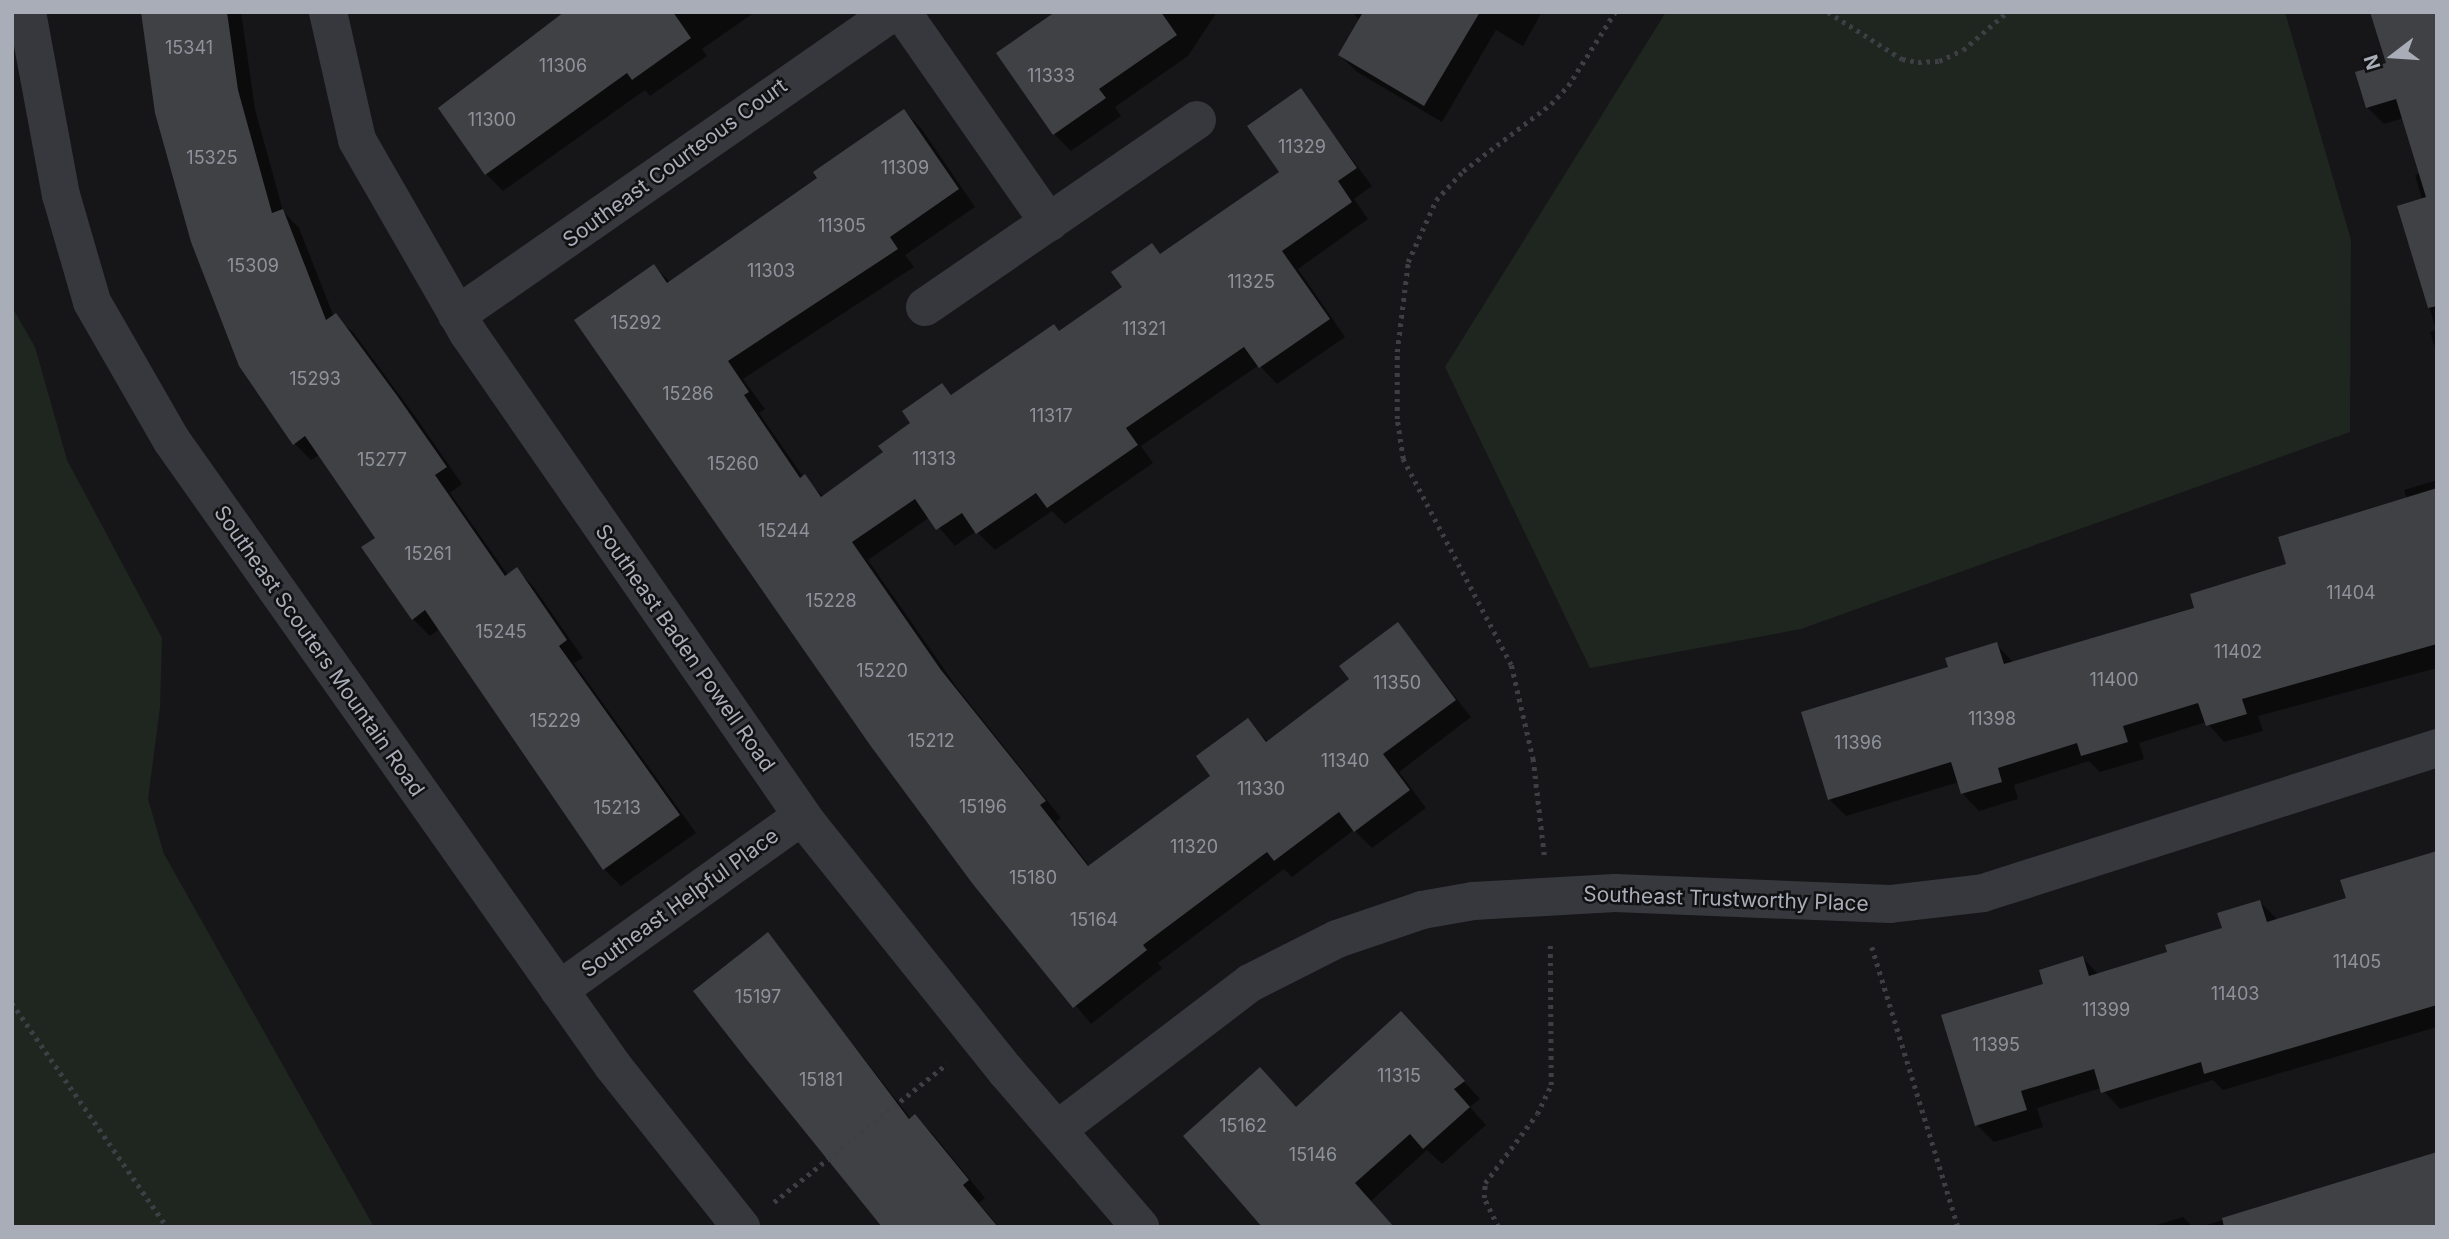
<!DOCTYPE html>
<style>
body{margin:0}
#map{position:relative;width:2449px;height:1239px;overflow:hidden;background:#161618;font-family:Inter,sans-serif}
div>[style]{position:absolute}
.green>*{inset:0;background:#1e261f}
.shadow>*{inset:0;background:#0007}
.building>*{inset:0;background:#404145}
.path>*{height:4.5px;margin-top:-2.25px;transform-origin:0;background:repeating-linear-gradient(90deg,#3d3f44 0 3.5px,transparent 0 8.5px)}
.minor>*{height:38px;margin:-19px;padding:0 19px;transform-origin:19px;border-radius:19px;background:#37383d}
span{translate:-50% -50%;white-space:nowrap;text-align:center;line-height:1.15;-webkit-text-stroke:5px #111113;paint-order:stroke}
.number-label{font-size:18px;color:#8e929b}
.number-label span{-webkit-text-stroke-width:0}
.street-label{font-size:21px;color:#a8adb8}
.frame{position:absolute;inset:0;border:14px solid #a8adb8;pointer-events:none}
.north{position:absolute;left:2358px;top:21px;width:70px;height:70px;-webkit-text-stroke:5px #111113;paint-order:stroke;rotate:253deg;font-size:19px;font-weight:700;line-height:28px;text-align:center;color:#a8adb8}
.north::after{content:'';display:block;margin:auto;width:24px;height:32px;background:#a8adb8;clip-path:polygon(50% 0,100% 100%,50% 72%,0 100%)}
</style>
<div id="map">
<div class="green">
<i style="clip-path:polygon(1666px 12px,2285px 12px,2351px 240px,2350px 432px,1801px 629px,1590px 668px,1445px 367px)"></i>
<i style="clip-path:polygon(12px 307px,35px 347px,67px 460px,162px 638px,160px 707px,148px 799px,164px 854px,374px 1227px,12px 1227px)"></i>
</div>
<div class="shadow">
<i style="clip-path:polygon(142px 12px,241px 12px,255px 109px,283px 211px,299px 228px,334px 317px,353px 332px,415px 416px,462px 484px,450px 493px,508px 575px,517px 570px,533px 586px,583px 658px,574px 663px,696px 833px,621px 886px,604px 869px,440px 629px,430px 636px,413px 619px,378px 538px,319px 455px,311px 460px,294px 443px)"></i>
<i style="clip-path:polygon(568px 12px,755px 12px,702px 49px,707px 56px,650px 96px,645px 90px,503px 191px,486px 174px)"></i>
<i style="clip-path:polygon(1058px 12px,1217px 12px,1188px 56px,1115px 107px,1121px 116px,1071px 151px,1054px 134px)"></i>
<i style="clip-path:polygon(1352px 12px,1542px 12px,1523px 46px,1496px 30px,1442px 122px,1357px 72px,1340px 55px,1360px 21px)"></i>
<i style="clip-path:polygon(2437px 12px,2437px 355px,2430px 332px,2436px 330px,2399px 207px,2422px 200px,2415px 175px,2420px 173px,2404px 118px,2384px 124px,2367px 107px,2388px 64px)"></i>
<i style="clip-path:polygon(1301px 91px,1372px 186px,1354px 199px,1368px 219px,1298px 269px,1345px 337px,1277px 384px,1259px 365px,1141px 446px,1153px 463px,1065px 524px,1052px 511px,995px 550px,976px 531px,955px 546px,930px 517px,868px 560px,958px 689px,1061px 818px,1056px 822px,1090px 867px,1213px 776px,1247px 720px,1268px 742px,1352px 680px,1398px 624px,1471px 717px,1399px 772px,1426px 808px,1372px 848px,1354px 830px,1292px 877px,1284px 869px,1158px 963px,1162px 968px,1091px 1024px,974px 882px,654px 266px,671px 283px,819px 178px,904px 111px,921px 128px,975px 207px,905px 255px,914px 267px,743px 379px,765px 409px,759px 413px,804px 478px,824px 497px,886px 453px,942px 385px,953px 396px,1060px 333px,1125px 288px,1152px 246px,1161px 255px,1281px 172px)"></i>
<i style="clip-path:polygon(2437px 480px,2437px 668px,2258px 716px,2263px 731px,2224px 742px,2206px 722px,2139px 743px,2144px 759px,2100px 772px,2089px 761px,2014px 785px,2018px 799px,1979px 811px,1962px 793px,1959px 782px,1846px 816px,1829px 799px,1950px 668px,1996px 644px,2014px 663px,2196px 609px,2288px 565px,2407px 499px,2404px 490px)"></i>
<i style="clip-path:polygon(2437px 851px,2437px 1027px,2223px 1090px,2213px 1080px,2120px 1109px,2101px 1088px,2037px 1108px,2043px 1127px,1994px 1142px,1977px 1125px,2045px 985px,2083px 958px,2099px 975px,2169px 953px,2224px 929px,2260px 902px,2277px 919px,2348px 899px)"></i>
<i style="clip-path:polygon(768px 935px,911px 1119px,915px 1116px,932px 1133px,985px 1198px,979px 1203px,999px 1227px,885px 1227px)"></i>
<i style="clip-path:polygon(1417px 1030px,1480px 1099px,1470px 1107px,1486px 1125px,1442px 1164px,1427px 1150px,1371px 1201px,1266px 1227px,1297px 1109px)"></i>
<i style="clip-path:polygon(2437px 1153px,2437px 1227px,2200px 1227px)"></i>
<i style="clip-path:polygon(2183px 1217px,2193px 1227px,2150px 1227px)"></i>
</div>
<div class="building">
<i style="clip-path:polygon(141px 12px,227px 12px,238px 90px,272px 213px,283px 209px,326px 320px,336px 313px,398px 397px,447px 467px,435px 475px,505px 576px,517px 567px,567px 640px,559px 646px,680px 815px,603px 870px,425px 610px,412px 620px,361px 547px,375px 538px,305px 436px,293px 445px,239px 366px,191px 242px,155px 113px)"></i>
<i style="clip-path:polygon(564px 12px,673px 12px,691px 38px,632px 80px,627px 73px,485px 175px,438px 108px)"></i>
<i style="clip-path:polygon(1055px 12px,1161px 12px,1177px 35px,1099px 89px,1106px 98px,1053px 135px,996px 53px)"></i>
<i style="clip-path:polygon(1363px 12px,1480px 12px,1424px 106px,1338px 55px)"></i>
<i style="clip-path:polygon(2370px 12px,2437px 12px,2437px 306px,2428px 308px,2397px 206px,2426px 197px,2396px 99px,2366px 108px,2355px 72px,2386px 63px)"></i>
<i style="clip-path:polygon(1301px 88px,1357px 168px,1338px 181px,1352px 202px,1282px 251px,1330px 319px,1259px 368px,1244px 347px,1126px 428px,1138px 445px,1047px 508px,1036px 493px,976px 534px,962px 513px,936px 530px,915px 499px,852px 542px,941px 670px,1046px 801px,1040px 805px,1088px 866px,1210px 776px,1196px 756px,1248px 718px,1266px 742px,1349px 679px,1339px 666px,1398px 622px,1456px 700px,1383px 754px,1410px 790px,1354px 832px,1339px 812px,1274px 861px,1267px 852px,1143px 945px,1147px 950px,1073px 1008px,972px 883px,870px 745px,574px 320px,654px 264px,667px 283px,817px 178px,813px 172px,904px 109px,959px 189px,890px 237px,898px 249px,728px 361px,749px 392px,744px 395px,800px 478px,805px 474px,821px 497px,883px 452px,878px 446px,910px 423px,902px 411px,942px 383px,951px 395px,1054px 324px,1059px 331px,1122px 287px,1111px 272px,1152px 243px,1160px 254px,1279px 172px,1247px 126px)"></i>
<i style="clip-path:polygon(2437px 488px,2437px 644px,2242px 699px,2247px 714px,2206px 726px,2198px 703px,2123px 726px,2128px 742px,2081px 756px,2077px 743px,1998px 768px,2002px 782px,1961px 794px,1951px 762px,1828px 800px,1801px 712px,1948px 667px,1945px 658px,1997px 642px,2004px 664px,2194px 608px,2190px 594px,2286px 564px,2278px 537px)"></i>
<i style="clip-path:polygon(2437px 851px,2437px 1005px,2204px 1074px,2201px 1062px,2101px 1093px,2094px 1069px,2021px 1091px,2027px 1110px,1975px 1126px,1941px 1015px,2043px 984px,2039px 970px,2083px 956px,2089px 976px,2167px 952px,2165px 945px,2222px 928px,2217px 913px,2260px 900px,2267px 922px,2346px 898px,2340px 880px)"></i>
<i style="clip-path:polygon(768px 932px,909px 1119px,915px 1114px,969px 1180px,963px 1185px,998px 1227px,882px 1227px,747px 1060px,693px 991px)"></i>
<i style="clip-path:polygon(1401px 1011px,1465px 1081px,1454px 1089px,1470px 1107px,1423px 1149px,1410px 1134px,1355px 1183px,1394px 1227px,1262px 1227px,1183px 1136px,1260px 1067px,1296px 1107px)"></i>
<i style="clip-path:polygon(2437px 1152px,2437px 1227px,2224px 1227px,2222px 1218px)"></i>
</div>
<div class="path">
<i style="left:1828px;top:12px;width:88px;rotate:32.4deg"></i>
<i style="left:1902px;top:59px;width:16px;rotate:11deg"></i>
<i style="left:1918px;top:62px;width:21px;rotate:-3deg"></i>
<i style="left:1939px;top:61px;width:26px;rotate:-25deg"></i>
<i style="left:1963px;top:50px;width:58px;rotate:-40.8deg"></i>
<i style="left:1544px;top:855px;width:96px;rotate:-96.6deg"></i>
<i style="left:1533px;top:760px;width:98px;rotate:-103deg"></i>
<i style="left:1511px;top:665px;width:233px;rotate:-117.7deg"></i>
<i style="left:1403px;top:459px;width:40px;rotate:-98.5deg"></i>
<i style="left:1397px;top:419px;width:67px;rotate:-90deg"></i>
<i style="left:1397px;top:352px;width:91px;rotate:-83deg"></i>
<i style="left:1408px;top:262px;width:68px;rotate:-65.7deg"></i>
<i style="left:1436px;top:200px;width:40px;rotate:-47deg"></i>
<i style="left:1463px;top:171px;width:111px;rotate:-37.3deg"></i>
<i style="left:1551px;top:104px;width:25px;rotate:-47deg"></i>
<i style="left:1568px;top:86px;width:88px;rotate:-57.6deg"></i>
<i style="left:1872px;top:947px;width:293px;rotate:72.9deg"></i>
<i style="left:12px;top:1003px;width:272px;rotate:55.3deg"></i>
<i style="left:774px;top:1202px;width:221px;rotate:-38.6deg"></i>
<i style="left:1498px;top:1227px;width:32px;rotate:-116deg"></i>
<i style="left:1484px;top:1198px;width:15px;rotate:-86deg"></i>
<i style="left:1485px;top:1183px;width:86px;rotate:-53deg"></i>
<i style="left:1537px;top:1114px;width:32px;rotate:-64deg"></i>
<i style="left:1551px;top:1085px;width:144px;rotate:-90.4deg"></i>
</div>
<div class="minor">
<i style="left:27px;top:12px;width:186px;rotate:79.5deg"></i>
<i style="left:61px;top:195px;width:111px;rotate:73.8deg"></i>
<i style="left:92px;top:302px;width:160px;rotate:60.1deg"></i>
<i style="left:172px;top:441px;width:765px;rotate:54.79deg"></i>
<i style="left:613px;top:1066px;width:206px;rotate:51.5deg"></i>
<i style="left:328px;top:12px;width:131px;rotate:77.2deg"></i>
<i style="left:357px;top:140px;width:223px;rotate:60.1deg"></i>
<i style="left:468px;top:333px;width:597px;rotate:55.3deg"></i>
<i style="left:808px;top:824px;width:317px;rotate:51.3deg"></i>
<i style="left:1006px;top:1071px;width:206px;rotate:49.3deg"></i>
<i style="left:902px;top:12px;width:257px;rotate:55.1deg"></i>
<i style="left:925px;top:307px;width:330px;rotate:-34.5deg"></i>
<i style="left:457px;top:315px;width:531px;rotate:-34.8deg"></i>
<i style="left:559px;top:990px;width:299px;rotate:-35.6deg"></i>
<i style="left:1057px;top:1130px;width:243px;rotate:-37.3deg"></i>
<i style="left:1250px;top:983px;width:97px;rotate:-26.8deg"></i>
<i style="left:1337px;top:939px;width:90px;rotate:-18.8deg"></i>
<i style="left:1422px;top:910px;width:52px;rotate:-10deg"></i>
<i style="left:1473px;top:901px;width:142px;rotate:-3.2deg"></i>
<i style="left:1615px;top:893px;width:275px;rotate:2.3deg"></i>
<i style="left:1890px;top:904px;width:94px;rotate:-6.7deg"></i>
<i style="left:1983px;top:893px;width:477px;rotate:-17.7deg"></i>
</div>
<div class="number-label">
<span style="left:189px;top:48px">15341</span>
<span style="left:563px;top:66px">11306</span>
<span style="left:1051px;top:76px">11333</span>
<span style="left:492px;top:120px">11300</span>
<span style="left:1302px;top:147px">11329</span>
<span style="left:212px;top:158px">15325</span>
<span style="left:905px;top:168px">11309</span>
<span style="left:842px;top:226px">11305</span>
<span style="left:253px;top:266px">15309</span>
<span style="left:771px;top:271px">11303</span>
<span style="left:1251px;top:282px">11325</span>
<span style="left:636px;top:323px">15292</span>
<span style="left:1144px;top:329px">11321</span>
<span style="left:315px;top:379px">15293</span>
<span style="left:688px;top:394px">15286</span>
<span style="left:1051px;top:416px">11317</span>
<span style="left:934px;top:459px">11313</span>
<span style="left:382px;top:460px">15277</span>
<span style="left:733px;top:464px">15260</span>
<span style="left:784px;top:531px">15244</span>
<span style="left:428px;top:554px">15261</span>
<span style="left:2351px;top:593px">11404</span>
<span style="left:831px;top:601px">15228</span>
<span style="left:501px;top:632px">15245</span>
<span style="left:2238px;top:652px">11402</span>
<span style="left:882px;top:671px">15220</span>
<span style="left:2114px;top:680px">11400</span>
<span style="left:1397px;top:683px">11350</span>
<span style="left:1992px;top:719px">11398</span>
<span style="left:555px;top:721px">15229</span>
<span style="left:931px;top:741px">15212</span>
<span style="left:1858px;top:743px">11396</span>
<span style="left:1345px;top:761px">11340</span>
<span style="left:1261px;top:789px">11330</span>
<span style="left:983px;top:807px">15196</span>
<span style="left:617px;top:808px">15213</span>
<span style="left:1194px;top:847px">11320</span>
<span style="left:1033px;top:878px">15180</span>
<span style="left:1094px;top:920px">15164</span>
<span style="left:2357px;top:962px">11405</span>
<span style="left:2235px;top:994px">11403</span>
<span style="left:758px;top:997px">15197</span>
<span style="left:2106px;top:1010px">11399</span>
<span style="left:1996px;top:1045px">11395</span>
<span style="left:1399px;top:1076px">11315</span>
<span style="left:821px;top:1080px">15181</span>
<span style="left:1243px;top:1126px">15162</span>
<span style="left:1313px;top:1155px">15146</span>
</div>
<div class="street-label">
<span style="left:675px;top:163px;rotate:-36deg">Southeast Courteous Court</span>
<span style="left:685px;top:648px;rotate:55deg">Southeast Baden Powell Road</span>
<span style="left:319px;top:651px;rotate:55deg">Southeast Scouters Mountain Road</span>
<span style="left:1726px;top:899px;rotate:2deg">Southeast Trustworthy Place</span>
<span style="left:680px;top:903px;rotate:-36deg">Southeast Helpful Place</span>
</div>
<div class="frame"></div>
<div class="north">N</div>
</div>
